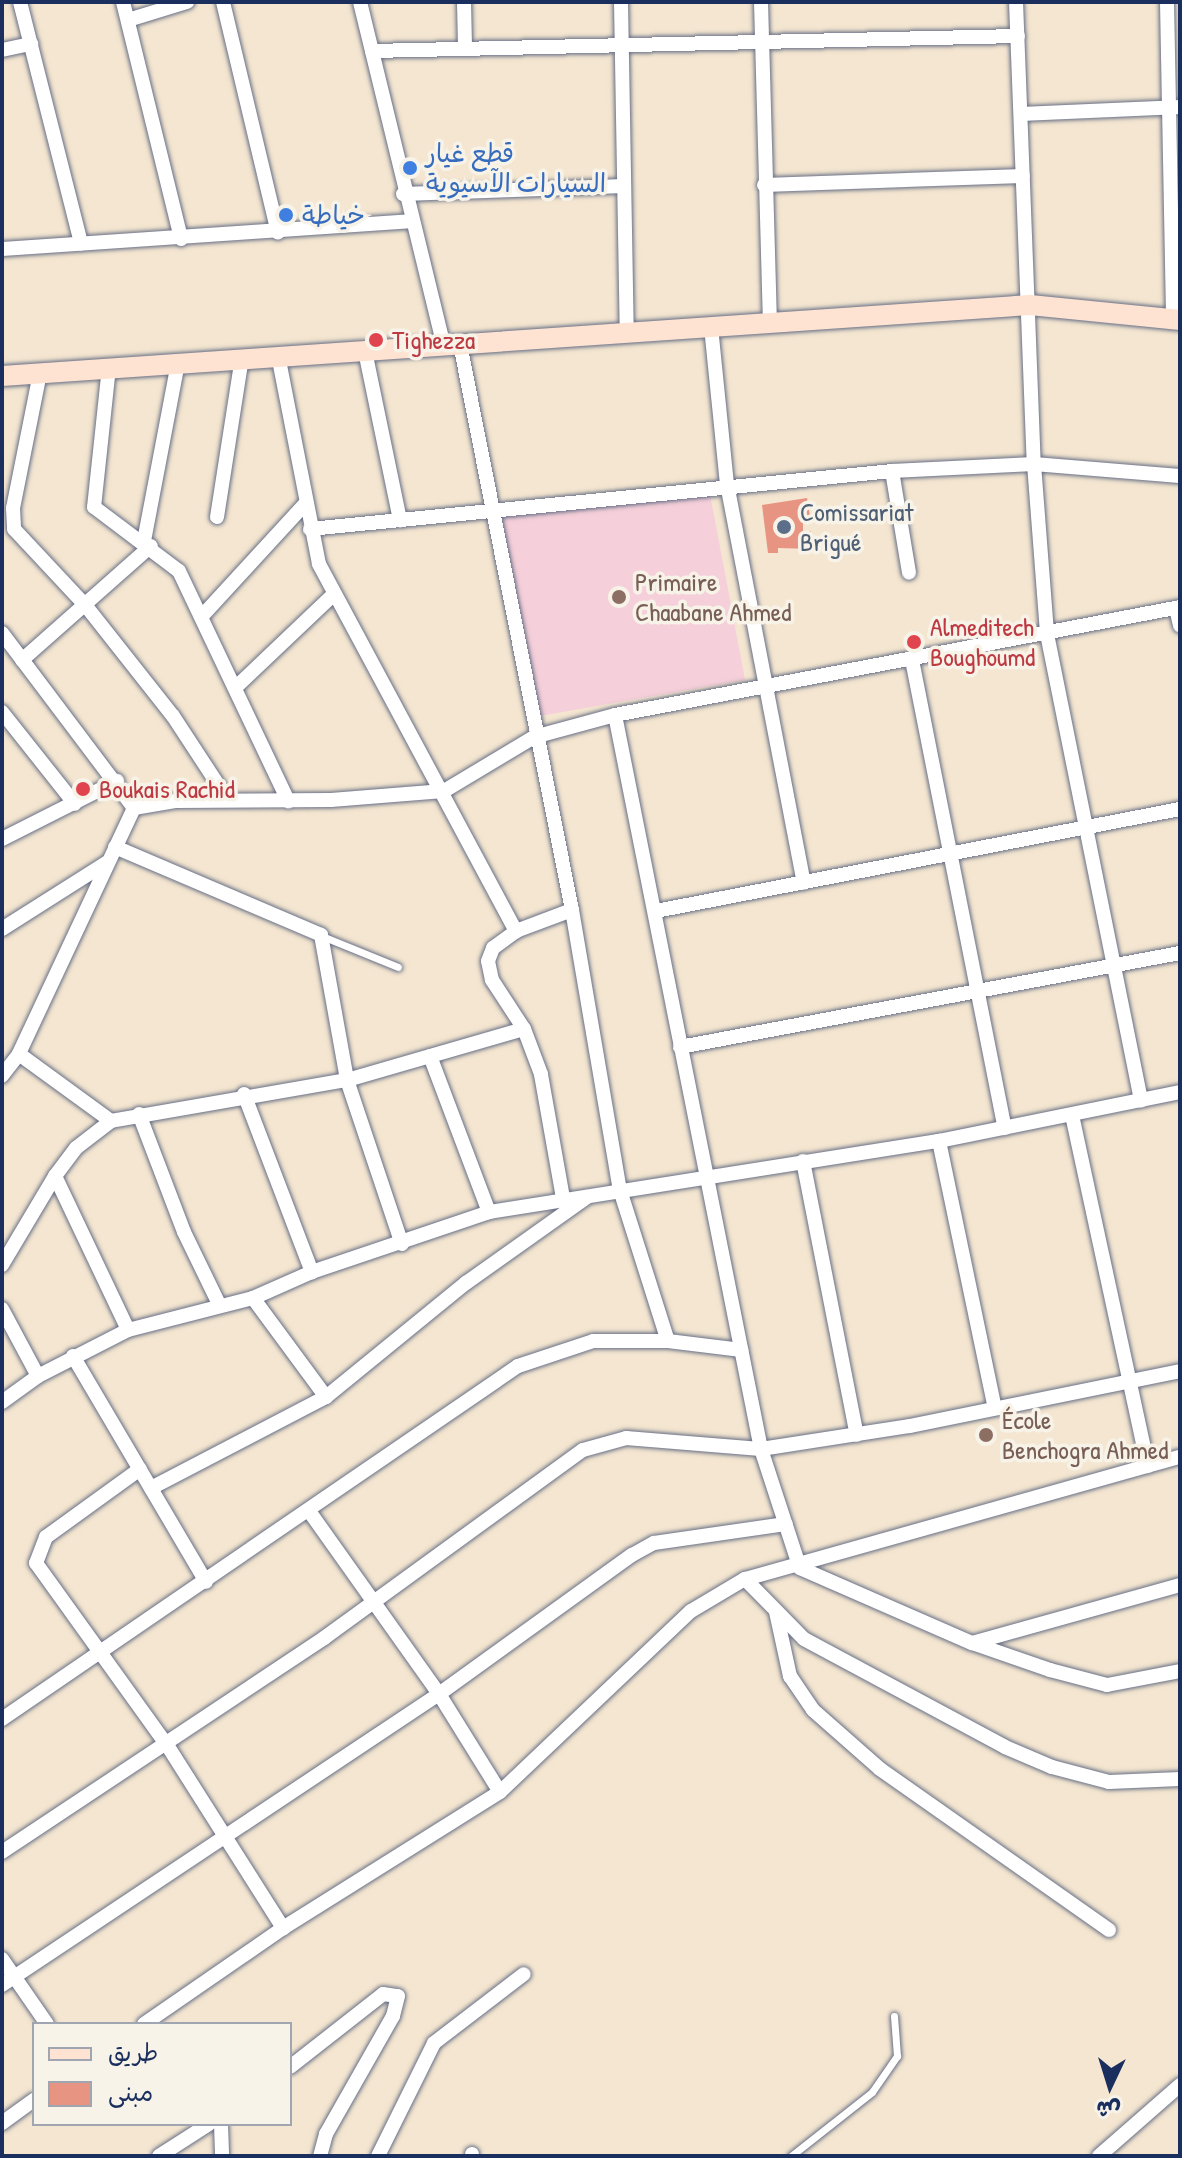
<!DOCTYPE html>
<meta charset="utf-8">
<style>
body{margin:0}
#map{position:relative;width:1182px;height:2158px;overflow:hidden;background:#f4e6d0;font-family:"Patrick Hand","Playpen Sans Arabic",sans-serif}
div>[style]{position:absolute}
.built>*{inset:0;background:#f5cfd9}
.building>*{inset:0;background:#e79483}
.roads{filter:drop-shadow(0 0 2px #676f86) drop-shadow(0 0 2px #676f86)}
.lane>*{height:7px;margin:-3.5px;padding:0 3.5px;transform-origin:3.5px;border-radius:3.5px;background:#fff}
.street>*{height:14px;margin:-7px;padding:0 7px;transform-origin:7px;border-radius:7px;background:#fff}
.secondary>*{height:20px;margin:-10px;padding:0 10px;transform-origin:10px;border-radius:10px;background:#fee3d2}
.dots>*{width:22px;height:22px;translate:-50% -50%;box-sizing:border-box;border:4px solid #f7f3e8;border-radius:50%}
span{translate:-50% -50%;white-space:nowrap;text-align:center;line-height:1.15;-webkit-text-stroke:7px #f7f3e8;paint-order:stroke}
.shop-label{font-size:26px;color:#366cbe}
.left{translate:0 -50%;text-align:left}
.health-label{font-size:26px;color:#be3a42}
.service-label{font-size:26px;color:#4e5e75}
.education-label{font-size:26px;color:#785e54}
.frame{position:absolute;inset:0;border:4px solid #1b2f5e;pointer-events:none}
.legend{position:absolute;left:32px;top:2022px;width:260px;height:104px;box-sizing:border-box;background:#f7f3e8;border:2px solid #9fa5b1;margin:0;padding:10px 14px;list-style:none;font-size:24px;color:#1b2f5e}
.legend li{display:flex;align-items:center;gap:16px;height:40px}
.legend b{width:40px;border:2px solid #9fa5b1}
.north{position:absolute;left:1070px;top:2046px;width:80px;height:80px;-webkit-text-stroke:6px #f7f3e8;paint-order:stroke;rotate:184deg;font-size:22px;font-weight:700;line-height:32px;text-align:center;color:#1b2f5e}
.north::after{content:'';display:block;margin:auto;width:28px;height:36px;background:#1b2f5e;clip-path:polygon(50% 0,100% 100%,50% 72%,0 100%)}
</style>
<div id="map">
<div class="built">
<i style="clip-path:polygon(710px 494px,745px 680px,534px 717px,491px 515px)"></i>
</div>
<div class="building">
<i style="clip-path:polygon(807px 498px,811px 522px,803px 523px,803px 531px,811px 531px,812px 549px,778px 548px,778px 553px,768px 553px,762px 505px)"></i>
</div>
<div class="roads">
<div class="lane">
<i style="left:322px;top:936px;width:82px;rotate:22.2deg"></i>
<i style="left:791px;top:2156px;width:103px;rotate:-38.3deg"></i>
<i style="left:872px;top:2092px;width:44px;rotate:-55.2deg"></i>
<i style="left:897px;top:2056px;width:40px;rotate:-94.3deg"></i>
</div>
<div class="street">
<i style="left:20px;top:2px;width:249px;rotate:75.8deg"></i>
<i style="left:123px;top:2px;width:244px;rotate:76.2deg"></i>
<i style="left:223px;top:2px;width:237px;rotate:76.6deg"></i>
<i style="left:360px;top:2px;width:354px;rotate:76.3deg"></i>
<i style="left:464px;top:2px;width:45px;rotate:88.7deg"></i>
<i style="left:621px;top:2px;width:332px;rotate:89deg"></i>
<i style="left:761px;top:2px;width:321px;rotate:88.4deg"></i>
<i style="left:1016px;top:2px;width:462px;rotate:87.8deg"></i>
<i style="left:1034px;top:464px;width:170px;rotate:85.6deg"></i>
<i style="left:1047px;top:634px;width:476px;rotate:78.6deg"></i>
<i style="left:1167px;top:2px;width:318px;rotate:88.9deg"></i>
<i style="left:128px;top:20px;width:62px;rotate:-17deg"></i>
<i style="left:2px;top:50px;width:30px;rotate:-12deg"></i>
<i style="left:372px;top:51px;width:646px;rotate:-1.33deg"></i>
<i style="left:1022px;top:114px;width:158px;rotate:-2.5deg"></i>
<i style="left:764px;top:185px;width:259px;rotate:-2deg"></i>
<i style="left:403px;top:194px;width:221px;rotate:-2.1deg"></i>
<i style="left:2px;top:249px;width:409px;rotate:-3.9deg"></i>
<i style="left:711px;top:327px;width:158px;rotate:84.2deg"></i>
<i style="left:727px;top:484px;width:406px;rotate:79.1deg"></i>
<i style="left:460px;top:344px;width:577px;rotate:78.81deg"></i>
<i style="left:572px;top:910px;width:284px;rotate:80.3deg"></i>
<i style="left:620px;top:1190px;width:158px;rotate:72.4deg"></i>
<i style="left:365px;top:351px;width:173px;rotate:78.3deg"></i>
<i style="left:278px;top:355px;width:213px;rotate:78.9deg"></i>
<i style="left:319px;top:564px;width:417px;rotate:61.8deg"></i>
<i style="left:109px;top:367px;width:141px;rotate:96.1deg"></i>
<i style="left:94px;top:507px;width:106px;rotate:37deg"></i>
<i style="left:179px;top:571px;width:255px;rotate:64.6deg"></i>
<i style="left:40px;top:373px;width:138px;rotate:101.3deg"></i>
<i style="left:13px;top:508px;width:21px;rotate:87deg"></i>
<i style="left:14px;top:529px;width:105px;rotate:46.9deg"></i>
<i style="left:86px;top:606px;width:140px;rotate:51.7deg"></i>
<i style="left:173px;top:716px;width:100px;rotate:56.8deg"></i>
<i style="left:892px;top:471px;width:103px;rotate:80.5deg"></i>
<i style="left:217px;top:517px;width:162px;rotate:-81.1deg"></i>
<i style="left:310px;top:529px;width:585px;rotate:-5.69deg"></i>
<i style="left:892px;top:471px;width:142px;rotate:-2.8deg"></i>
<i style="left:1034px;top:464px;width:146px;rotate:4.7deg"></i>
<i style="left:144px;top:541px;width:182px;rotate:-79.2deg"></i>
<i style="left:1176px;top:608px;width:18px;rotate:77deg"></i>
<i style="left:203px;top:615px;width:151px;rotate:-47.4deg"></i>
<i style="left:2px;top:633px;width:219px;rotate:53deg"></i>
<i style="left:134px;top:808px;width:272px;rotate:115.1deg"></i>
<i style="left:19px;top:1054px;width:28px;rotate:128deg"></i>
<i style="left:22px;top:660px;width:172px;rotate:-41.5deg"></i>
<i style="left:912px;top:660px;width:477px;rotate:78.8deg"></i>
<i style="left:235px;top:688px;width:137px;rotate:-43.5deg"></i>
<i style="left:2px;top:712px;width:117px;rotate:51.6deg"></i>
<i style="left:615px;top:715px;width:748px;rotate:78.75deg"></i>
<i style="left:761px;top:1449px;width:125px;rotate:71.9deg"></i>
<i style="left:800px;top:1568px;width:188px;rotate:23.6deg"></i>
<i style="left:972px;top:1643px;width:83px;rotate:19.1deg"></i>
<i style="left:1050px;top:1670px;width:59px;rotate:14.7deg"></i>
<i style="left:1107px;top:1685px;width:74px;rotate:-10.9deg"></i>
<i style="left:134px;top:808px;width:43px;rotate:-9.5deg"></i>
<i style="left:176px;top:801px;width:155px;rotate:-0.4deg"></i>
<i style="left:331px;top:800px;width:113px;rotate:-4.6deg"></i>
<i style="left:444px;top:791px;width:105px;rotate:-31deg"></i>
<i style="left:534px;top:737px;width:84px;rotate:-15.2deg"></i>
<i style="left:615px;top:715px;width:575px;rotate:-10.82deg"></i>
<i style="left:2px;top:839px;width:129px;rotate:-26.8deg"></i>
<i style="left:115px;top:847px;width:224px;rotate:23.1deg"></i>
<i style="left:321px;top:935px;width:147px;rotate:79.8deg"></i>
<i style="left:347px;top:1080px;width:173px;rotate:71.5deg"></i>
<i style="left:656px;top:911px;width:534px;rotate:-11.02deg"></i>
<i style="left:2px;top:929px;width:123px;rotate:-32.4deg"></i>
<i style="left:680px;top:1047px;width:509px;rotate:-10.65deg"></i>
<i style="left:19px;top:1054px;width:114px;rotate:36.1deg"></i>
<i style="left:430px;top:1056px;width:167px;rotate:69.3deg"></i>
<i style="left:244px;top:1094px;width:191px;rotate:69.1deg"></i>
<i style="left:139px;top:1114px;width:126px;rotate:69.1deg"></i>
<i style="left:184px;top:1232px;width:82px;rotate:64.1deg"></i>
<i style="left:1072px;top:1115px;width:359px;rotate:77.8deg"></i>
<i style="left:939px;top:1141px;width:273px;rotate:78.2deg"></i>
<i style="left:803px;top:1161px;width:279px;rotate:78.9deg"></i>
<i style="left:55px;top:1176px;width:170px;rotate:64.6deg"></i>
<i style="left:563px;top:1198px;width:126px;rotate:-100.1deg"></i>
<i style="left:541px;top:1074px;width:48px;rotate:-110.7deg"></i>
<i style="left:524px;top:1029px;width:59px;rotate:-123.1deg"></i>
<i style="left:492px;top:980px;width:19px;rotate:-102deg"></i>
<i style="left:488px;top:961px;width:14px;rotate:-69deg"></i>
<i style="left:493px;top:948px;width:29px;rotate:-36deg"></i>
<i style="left:516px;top:931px;width:60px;rotate:-20.6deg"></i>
<i style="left:2px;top:1265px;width:104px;rotate:-59.2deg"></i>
<i style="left:55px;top:1176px;width:35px;rotate:-53deg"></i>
<i style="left:76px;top:1148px;width:44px;rotate:-37.6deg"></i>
<i style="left:111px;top:1121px;width:240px;rotate:-9.9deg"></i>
<i style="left:347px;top:1080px;width:184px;rotate:-16.1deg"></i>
<i style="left:253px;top:1298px;width:123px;rotate:53.6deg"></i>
<i style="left:2px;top:1309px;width:76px;rotate:61.8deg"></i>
<i style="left:73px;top:1356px;width:262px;rotate:59.5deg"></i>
<i style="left:2px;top:1402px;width:44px;rotate:-35.8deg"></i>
<i style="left:38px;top:1376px;width:101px;rotate:-27.1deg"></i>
<i style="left:128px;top:1330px;width:129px;rotate:-14.4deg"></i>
<i style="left:253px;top:1298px;width:64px;rotate:-23.8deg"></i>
<i style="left:312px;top:1272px;width:187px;rotate:-18.7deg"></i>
<i style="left:489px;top:1212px;width:456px;rotate:-9deg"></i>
<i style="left:939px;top:1141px;width:246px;rotate:-11.5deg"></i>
<i style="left:140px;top:1469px;width:116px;rotate:144.1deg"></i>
<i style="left:46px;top:1537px;width:28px;rotate:111deg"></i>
<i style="left:36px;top:1563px;width:224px;rotate:54.3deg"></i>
<i style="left:167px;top:1745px;width:217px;rotate:57.6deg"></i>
<i style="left:151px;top:1488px;width:197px;rotate:-27.5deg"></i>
<i style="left:326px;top:1397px;width:181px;rotate:-39.2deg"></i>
<i style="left:466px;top:1283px;width:148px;rotate:-35.4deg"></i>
<i style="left:309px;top:1511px;width:224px;rotate:54.6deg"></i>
<i style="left:439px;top:1694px;width:115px;rotate:58.1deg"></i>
<i style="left:745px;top:1579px;width:84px;rotate:45.5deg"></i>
<i style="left:804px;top:1639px;width:228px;rotate:28.2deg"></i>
<i style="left:1005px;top:1747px;width:51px;rotate:23.1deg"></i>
<i style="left:1052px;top:1767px;width:59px;rotate:14.7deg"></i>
<i style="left:1109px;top:1782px;width:71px;rotate:-2.4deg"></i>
<i style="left:776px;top:1612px;width:66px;rotate:77.7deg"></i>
<i style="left:790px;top:1676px;width:41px;rotate:55.9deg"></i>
<i style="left:813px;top:1710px;width:89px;rotate:41.4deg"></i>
<i style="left:880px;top:1769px;width:280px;rotate:35.1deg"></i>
<i style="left:972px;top:1643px;width:216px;rotate:-15.6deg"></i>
<i style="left:2px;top:1719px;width:625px;rotate:-34.38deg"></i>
<i style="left:518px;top:1366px;width:79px;rotate:-18.4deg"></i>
<i style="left:593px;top:1341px;width:75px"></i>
<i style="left:668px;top:1341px;width:74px;rotate:7deg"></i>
<i style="left:2px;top:1852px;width:387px;rotate:-33.6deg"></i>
<i style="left:324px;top:1638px;width:320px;rotate:-36deg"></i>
<i style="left:583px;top:1450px;width:45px;rotate:-15.6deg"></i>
<i style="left:626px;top:1438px;width:135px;rotate:4.7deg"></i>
<i style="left:761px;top:1449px;width:151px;rotate:-8.8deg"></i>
<i style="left:910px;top:1426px;width:276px;rotate:-11.5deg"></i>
<i style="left:2px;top:1959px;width:79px;rotate:55.3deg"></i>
<i style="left:2px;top:1985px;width:525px;rotate:-33.66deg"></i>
<i style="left:439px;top:1694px;width:238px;rotate:-35.8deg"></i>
<i style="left:632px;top:1555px;width:25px;rotate:-29deg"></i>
<i style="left:654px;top:1543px;width:133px;rotate:-8.2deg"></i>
<i style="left:144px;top:2024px;width:169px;rotate:-34.6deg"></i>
<i style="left:283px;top:1928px;width:256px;rotate:-32.1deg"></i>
<i style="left:500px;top:1792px;width:263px;rotate:-43.5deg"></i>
<i style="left:691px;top:1611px;width:63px;rotate:-30.7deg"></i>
<i style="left:745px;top:1579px;width:452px;rotate:-15.7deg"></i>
<i style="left:290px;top:2067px;width:118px;rotate:-38.1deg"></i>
<i style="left:383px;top:1994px;width:15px;rotate:8deg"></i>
<i style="left:398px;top:1996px;width:21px;rotate:104deg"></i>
<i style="left:393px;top:2016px;width:136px;rotate:119.6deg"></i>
<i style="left:326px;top:2134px;width:23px;rotate:105deg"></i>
<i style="left:2px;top:2123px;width:39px;rotate:-36deg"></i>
<i style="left:221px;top:2124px;width:32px;rotate:88deg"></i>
<i style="left:159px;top:2156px;width:59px;rotate:-32.6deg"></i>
<i style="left:378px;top:2156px;width:126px;rotate:-63.6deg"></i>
<i style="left:434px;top:2043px;width:113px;rotate:-37.5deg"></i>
<i style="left:472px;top:2156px;width:2px;rotate:-90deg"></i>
<i style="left:1099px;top:2156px;width:108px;rotate:-41.2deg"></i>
</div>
<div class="secondary">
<i style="left:2px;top:376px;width:1030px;rotate:-3.95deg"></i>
<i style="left:1030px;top:305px;width:151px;rotate:5.7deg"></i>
</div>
</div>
<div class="dots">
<i style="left:410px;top:168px;background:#3f7fe0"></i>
<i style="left:286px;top:215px;background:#3f7fe0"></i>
<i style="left:376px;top:340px;background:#e0444e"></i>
<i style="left:784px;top:527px;background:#5c6f8a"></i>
<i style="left:619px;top:597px;background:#8d6e63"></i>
<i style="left:914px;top:642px;background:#e0444e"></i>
<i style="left:83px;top:789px;background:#e0444e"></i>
<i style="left:986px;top:1435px;background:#8d6e63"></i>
</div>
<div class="shop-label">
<span class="left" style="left:426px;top:168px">قطع غيار<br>السيارات الآسيوية</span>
<span class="left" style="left:302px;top:215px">خياطة</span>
</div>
<div class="health-label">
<span class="left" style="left:392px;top:340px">Tighezza</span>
<span class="left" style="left:930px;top:642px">Almeditech<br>Boughoumd</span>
<span class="left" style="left:99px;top:789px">Boukais Rachid</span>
</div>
<div class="service-label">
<span class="left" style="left:800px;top:527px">Comissariat<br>Brigué</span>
</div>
<div class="education-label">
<span class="left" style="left:635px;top:597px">Primaire<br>Chaabane Ahmed</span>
<span class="left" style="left:1002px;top:1435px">École<br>Benchogra Ahmed</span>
</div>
<div class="frame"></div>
<ul class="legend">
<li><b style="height:10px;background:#fee3d2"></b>طريق</li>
<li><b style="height:22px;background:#e79483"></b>مبنى</li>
</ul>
<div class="north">ش</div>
</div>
